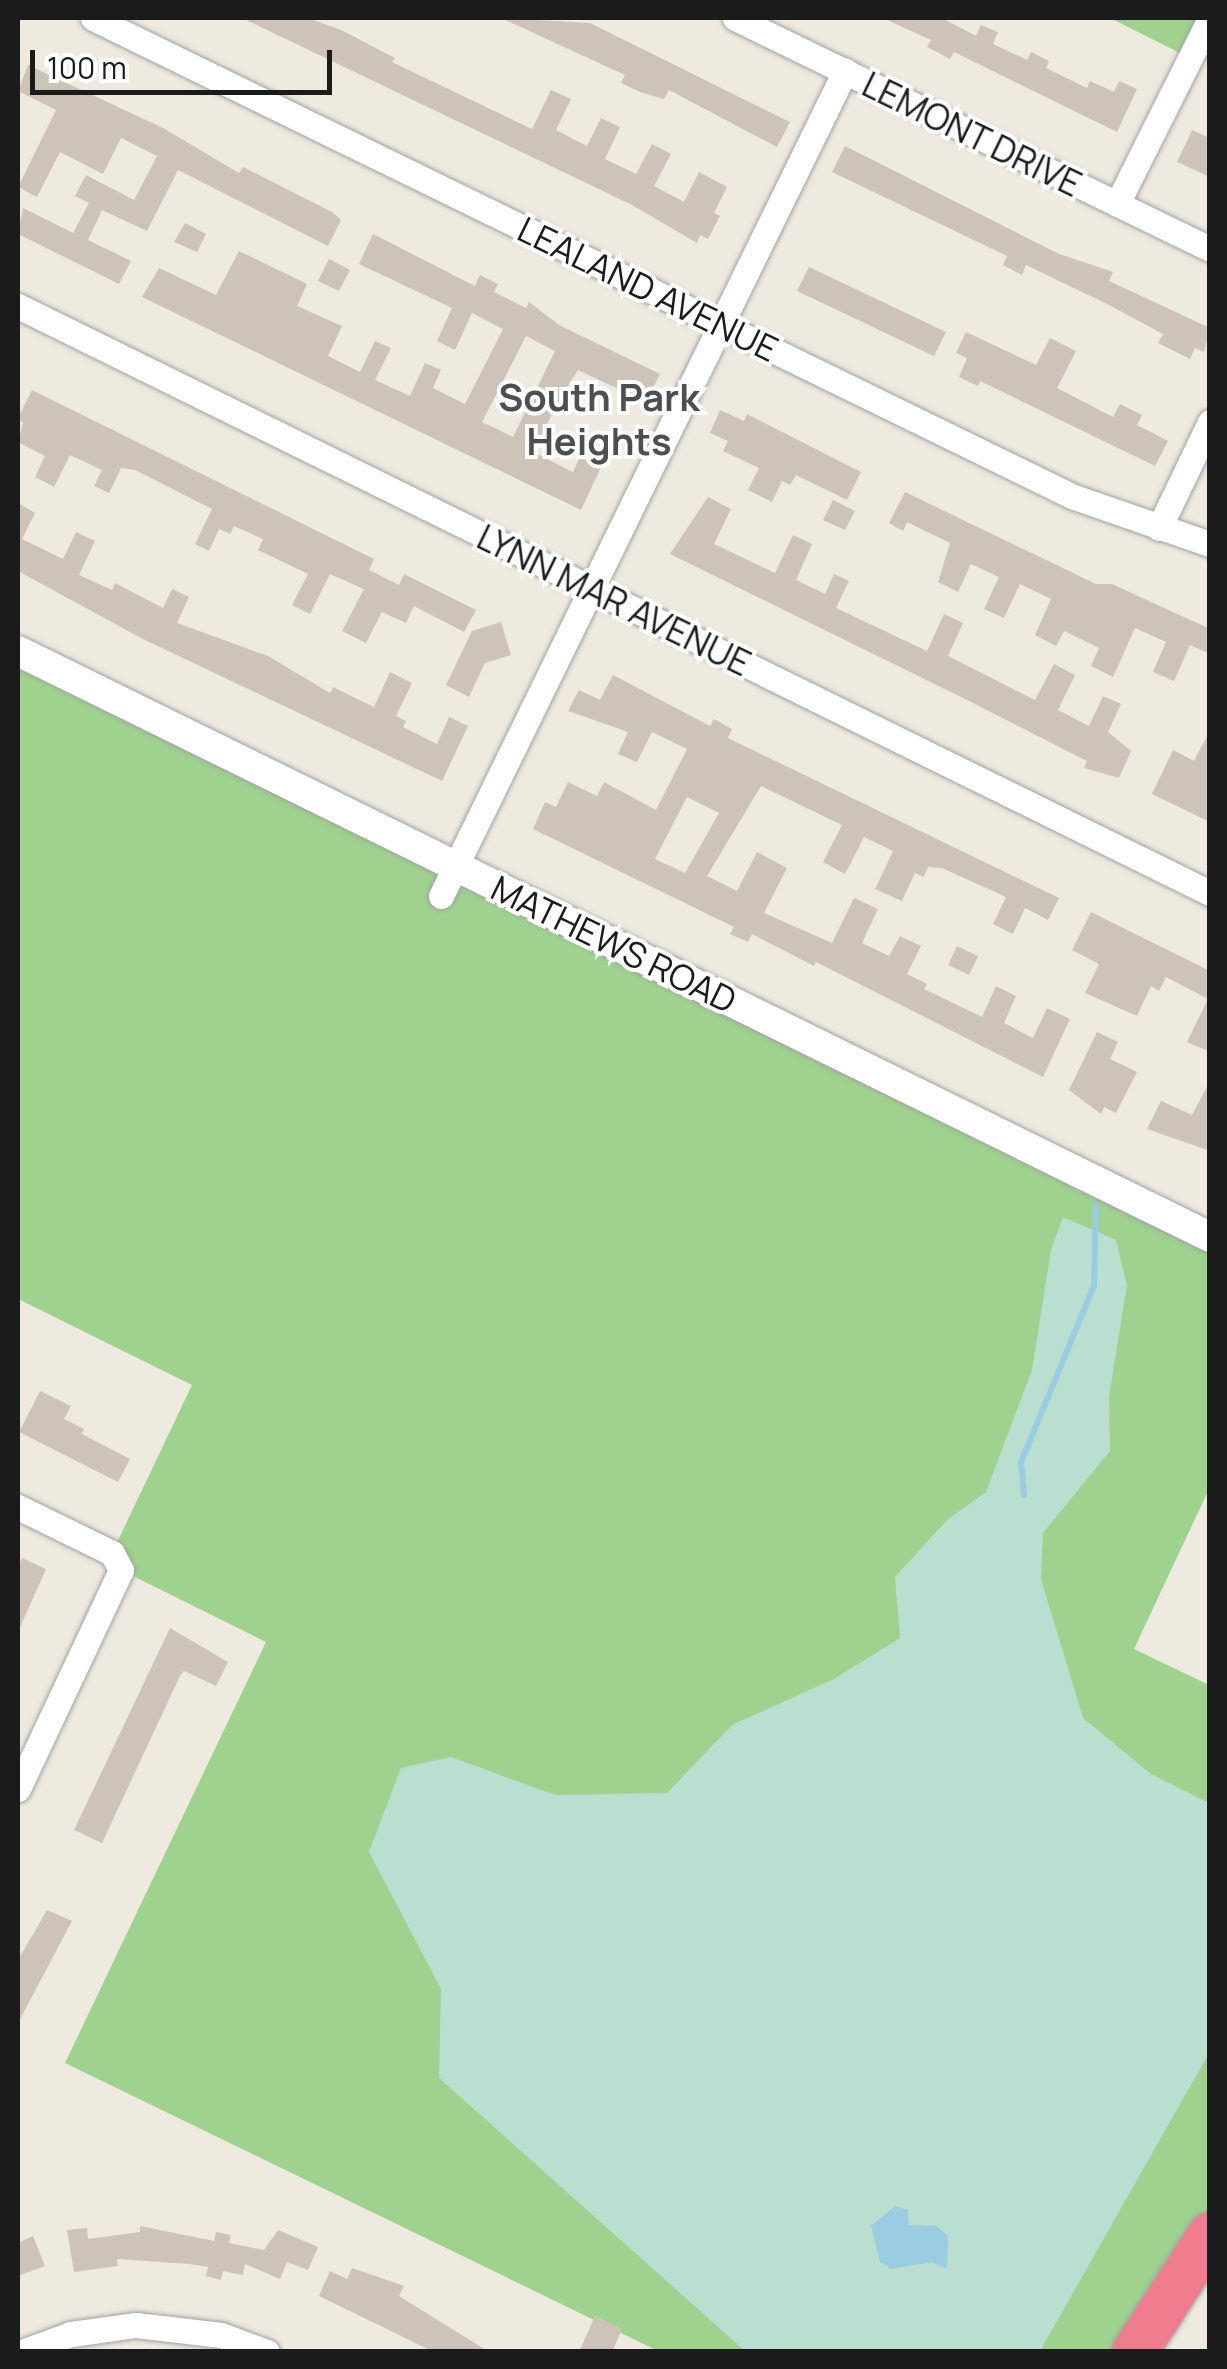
<!DOCTYPE html>
<style>
body{margin:0}
#map{position:relative;width:1227px;height:2369px;overflow:hidden;background:#eeeadf;font-family:Manrope,sans-serif}
div>[style]{position:absolute}
.forest>*{inset:0;background:#9fd28f}
.wetland>*{inset:0;background:#baded0}
.water>*{inset:0;background:#9acde1}
.stream>*{height:6px;margin:-3px;padding:0 3px;transform-origin:3px;border-radius:3px;background:#9acde1}
.building>*{inset:0;background:#cec3b8}
.roads{filter:drop-shadow(0 0 2px #a2a2a2) drop-shadow(0 0 2px #a2a2a2)}
.minor>*{height:25px;margin:-12.5px;padding:0 12.5px;transform-origin:12.5px;border-radius:12.5px;background:#fff}
.tertiary>*{height:30px;margin:-15px;padding:0 15px;transform-origin:15px;border-radius:15px;background:#fff}
.motorway>*{height:45px;margin:-22.5px;padding:0 22.5px;transform-origin:22.5px;border-radius:22.5px;background:#ef7d8d}
span{translate:-50% -50%;white-space:nowrap;text-align:center;line-height:1.15;-webkit-text-stroke:8px #fff;paint-order:stroke}
.street-label{font-size:35px;color:#1b1b1b}
.neighbourhood-label{font-size:38px;color:#4e4e4e;font-weight:700}
.frame{position:absolute;inset:0;border:20px solid #1b1b1b;pointer-events:none}
.scale{position:absolute;left:30px;top:50px;width:302px;height:45px;box-sizing:border-box;border:5px solid #1b1b1b;border-top:0;padding-left:12px;font-size:30px;line-height:35px;white-space:nowrap;color:#1b1b1b;-webkit-text-stroke:8px #fff;paint-order:stroke}
</style>
<div id="map">
<div class="forest">
<i style="clip-path:polygon(1110px 18px,1209px 18px,1190px 58px)"></i>
<i style="clip-path:polygon(18px 651px,1209px 1237px,1209px 1489px,1134px 1649px,1209px 1685px,1209px 2234px,1134px 2351px,658px 2351px,65px 2063px,266px 1642px,121px 1570px,112px 1553px,192px 1385px,18px 1299px)"></i>
</div>
<div class="wetland">
<i style="clip-path:polygon(1063px 1217px,1116px 1240px,1127px 1285px,1109px 1397px,1110px 1451px,1043px 1533px,1041px 1579px,1083px 1718px,1151px 1774px,1209px 1803px,1209px 2053px,1040px 2351px,745px 2351px,439px 2078px,441px 1989px,369px 1852px,401px 1768px,451px 1757px,555px 1795px,667px 1793px,732px 1725px,834px 1679px,900px 1638px,895px 1577px,948px 1519px,986px 1492px,1032px 1370px,1051px 1250px)"></i>
</div>
<div class="water">
<i style="clip-path:polygon(895px 2206px,908px 2210px,909px 2225px,937px 2226px,948px 2236px,947px 2269px,932px 2262px,891px 2269px,880px 2262px,871px 2226px)"></i>
</div>
<div class="stream">
<i style="left:1024px;top:1495px;width:33px;rotate:-95deg"></i>
<i style="left:1021px;top:1462px;width:191px;rotate:-67.5deg"></i>
<i style="left:1094px;top:1286px;width:80px;rotate:-88.6deg"></i>
</div>
<div class="building">
<i style="clip-path:polygon(242px 18px,308px 18px,341px 30px,395px 58px,392px 62px,532px 129px,551px 90px,571px 99px,556px 130px,587px 146px,601px 118px,620px 127px,605px 159px,636px 174px,652px 144px,671px 154px,654px 186px,684px 202px,699px 172px,727px 187px,714px 213px,720px 216px,708px 239px,700px 235px,697px 243px,632px 205px)"></i>
<i style="clip-path:polygon(501px 18px,590px 23px,790px 122px,777px 147px,669px 90px,664px 99px,640px 92px,621px 83px,625px 75px)"></i>
<i style="clip-path:polygon(883px 18px,942px 18px,976px 36px,981px 25px,998px 32px,993px 44px,1027px 60px,1031px 52px,1049px 61px,1046px 68px,1087px 88px,1090px 81px,1114px 92px,1119px 81px,1137px 89px,1117px 132px,954px 52px,950px 59px,927px 47px,931px 40px)"></i>
<i style="clip-path:polygon(28px 65px,163px 128px,239px 173px,243px 167px,332px 212px,341px 220px,328px 246px,178px 170px,147px 231px,102px 210px,88px 240px,131px 261px,119px 284px,18px 234px,23px 208px,73px 233px,89px 203px,75px 196px,86px 175px,134px 200px,157px 156px,121px 138px,103px 174px,60px 152px,37px 197px,18px 187px,56px 110px,18px 91px)"></i>
<i style="clip-path:polygon(1192px 130px,1210px 138px,1210px 177px,1177px 162px)"></i>
<i style="clip-path:polygon(845px 146px,1059px 254px,1113px 272px,1109px 281px,1210px 328px,1204px 352px,1195px 348px,1190px 359px,1158px 343px,1163px 334px,1109px 305px,1026px 265px,1022px 275px,1003px 265px,1007px 256px,832px 172px)"></i>
<i style="clip-path:polygon(185px 223px,206px 234px,197px 252px,174px 242px)"></i>
<i style="clip-path:polygon(evenodd,373px 234px,475px 286px,480px 275px,498px 284px,494px 292px,526px 308px,529px 302px,559px 325px,660px 374px,646px 402px,578px 370px,559px 400px,533px 452px,573px 472px,587px 442px,608px 452px,581px 510px,142px 297px,159px 268px,216px 295px,239px 251px,307px 284px,297px 306px,342px 326px,328px 356px,360px 372px,375px 341px,391px 348px,375px 380px,410px 396px,425px 363px,441px 370px,433px 388px,465px 404px,503px 329px,472px 313px,455px 350px,437px 341px,452px 308px,359px 264px,373px 234px,526px 336px,555px 351px,513px 437px,482px 422px,526px 336px)"></i>
<i style="clip-path:polygon(329px 259px,350px 270px,339px 291px,318px 281px)"></i>
<i style="clip-path:polygon(809px 267px,946px 332px,934px 356px,797px 291px)"></i>
<i style="clip-path:polygon(966px 332px,1036px 365px,1050px 338px,1076px 351px,1057px 388px,1113px 417px,1120px 404px,1142px 415px,1137px 425px,1168px 441px,1155px 466px,980px 381px,978px 386px,959px 377px,967px 358px,956px 353px)"></i>
<i style="clip-path:polygon(32px 390px,374px 559px,369px 570px,399px 585px,404px 574px,476px 610px,464px 632px,414px 606px,406px 623px,382px 612px,366px 643px,342px 631px,364px 589px,330px 574px,310px 614px,292px 605px,308px 574px,258px 550px,263px 539px,234px 526px,230px 534px,219px 529px,209px 551px,195px 544px,212px 509px,135px 470px,121px 468px,109px 493px,94px 486px,102px 470px,70px 455px,54px 487px,35px 477px,45px 456px,18px 442px,23px 423px,18px 418px)"></i>
<i style="clip-path:polygon(720px 410px,744px 421px,747px 414px,861px 472px,847px 500px,796px 475px,790px 485px,782px 481px,772px 502px,748px 490px,759px 468px,723px 451px,728px 441px,710px 433px)"></i>
<i style="clip-path:polygon(905px 492px,1096px 584px,1112px 584px,1210px 629px,1210px 654px,1190px 645px,1174px 681px,1153px 672px,1166px 642px,1135px 628px,1113px 677px,1091px 666px,1099px 648px,1064px 631px,1056px 646px,1035px 635px,1051px 599px,1020px 584px,1004px 618px,984px 609px,999px 577px,971px 564px,958px 592px,938px 582px,950px 543px,907px 522px,903px 531px,889px 523px)"></i>
<i style="clip-path:polygon(708px 497px,731px 509px,714px 544px,775px 573px,793px 535px,812px 544px,796px 580px,825px 594px,834px 574px,849px 581px,836px 608px,927px 651px,944px 614px,963px 623px,948px 656px,1035px 700px,1054px 664px,1075px 675px,1058px 710px,1089px 726px,1103px 696px,1121px 704px,1108px 732px,1131px 751px,1119px 778px,1084px 768px,1087px 761px,963px 698px,670px 554px)"></i>
<i style="clip-path:polygon(833px 500px,855px 511px,845px 530px,823px 520px)"></i>
<i style="clip-path:polygon(18px 503px,35px 513px,22px 539px,63px 559px,76px 532px,95px 541px,79px 575px,112px 590px,115px 583px,163px 608px,172px 589px,189px 597px,177px 623px,268px 656px,330px 693px,333px 687px,374px 707px,390px 672px,412px 683px,396px 716px,406px 721px,403px 727px,437px 744px,449px 717px,468px 726px,442px 781px,141px 638px,18px 571px)"></i>
<i style="clip-path:polygon(501px 622px,511px 655px,485px 663px,469px 697px,446px 685px,472px 631px)"></i>
<i style="clip-path:polygon(evenodd,613px 675px,710px 726px,714px 719px,732px 729px,728px 738px,1059px 898px,1048px 920px,1025px 908px,1013px 934px,993px 924px,1006px 897px,942px 868px,928px 867px,924px 877px,915px 873px,902px 901px,875px 889px,893px 851px,864px 837px,845px 874px,823px 862px,842px 825px,761px 786px,707px 876px,737px 891px,757px 852px,787px 868px,764px 913px,832px 943px,854px 898px,878px 909px,862px 943px,889px 956px,900px 936px,921px 946px,907px 974px,927px 984px,924px 989px,982px 1017px,996px 986px,1016px 996px,1004px 1023px,1033px 1038px,1047px 1008px,1070px 1019px,1043px 1077px,816px 962px,814px 966px,752px 934px,748px 942px,730px 934px,734px 927px,533px 829px,545px 802px,556px 807px,568px 782px,597px 796px,604px 782px,656px 810px,687px 749px,652px 732px,637px 762px,618px 754px,628px 732px,568px 711px,579px 690px,600px 700px,613px 675px,687px 797px,719px 813px,685px 873px,655px 859px,687px 797px)"></i>
<i style="clip-path:polygon(1210px 730px,1210px 822px,1152px 794px,1173px 750px,1194px 761px)"></i>
<i style="clip-path:polygon(1091px 912px,1210px 971px,1210px 1052px,1187px 1042px,1208px 999px,1166px 977px,1159px 991px,1151px 986px,1137px 1016px,1085px 993px,1099px 964px,1072px 950px)"></i>
<i style="clip-path:polygon(957px 946px,978px 956px,969px 975px,948px 965px)"></i>
<i style="clip-path:polygon(1097px 1032px,1118px 1042px,1110px 1059px,1137px 1072px,1116px 1113px,1104px 1107px,1101px 1114px,1069px 1090px)"></i>
<i style="clip-path:polygon(1210px 1081px,1210px 1151px,1147px 1129px,1161px 1101px,1192px 1115px)"></i>
<i style="clip-path:polygon(40px 1391px,71px 1406px,64px 1419px,84px 1429px,82px 1434px,130px 1459px,118px 1482px,19px 1432px)"></i>
<i style="clip-path:polygon(22px 1558px,46px 1569px,18px 1632px,18px 1568px)"></i>
<i style="clip-path:polygon(170px 1628px,228px 1662px,216px 1686px,184px 1671px,180px 1676px,102px 1843px,74px 1830px)"></i>
<i style="clip-path:polygon(47px 1910px,72px 1921px,18px 2023px,18px 1960px)"></i>
<i style="clip-path:polygon(140px 2226px,214px 2241px,216px 2232px,231px 2235px,229px 2243px,264px 2250px,278px 2230px,318px 2247px,308px 2270px,287px 2262px,280px 2279px,245px 2264px,243px 2275px,223px 2271px,221px 2280px,206px 2276px,208px 2267px,190px 2264px,117px 2259px,118px 2266px,74px 2272px,67px 2230px,87px 2228px,88px 2239px,140px 2232px)"></i>
<i style="clip-path:polygon(33px 2236px,45px 2266px,18px 2276px,18px 2243px)"></i>
<i style="clip-path:polygon(352px 2268px,404px 2286px,399px 2296px,489px 2352px,434px 2352px,319px 2296px,330px 2271px,347px 2279px)"></i>
<i style="clip-path:polygon(595px 2316px,622px 2329px,612px 2352px,579px 2352px)"></i>
</div>
<div class="roads">
<div class="minor">
<i style="left:93px;top:18px;width:1092px;rotate:26.03deg"></i>
<i style="left:1074px;top:497px;width:144px;rotate:19.1deg"></i>
<i style="left:735px;top:18px;width:528px;rotate:25.93deg"></i>
<i style="left:1117px;top:204px;width:208px;rotate:-63.4deg"></i>
<i style="left:18px;top:306px;width:1329px;rotate:26.22deg"></i>
<i style="left:1159px;top:528px;width:118px;rotate:-64.3deg"></i>
<i style="left:441px;top:896px;width:919px;rotate:-63.91deg"></i>
<i style="left:18px;top:1507px;width:105px;rotate:26.1deg"></i>
<i style="left:112px;top:1553px;width:19px;rotate:62deg"></i>
<i style="left:121px;top:1570px;width:242px;rotate:115.2deg"></i>
<i style="left:22px;top:2352px;width:52px;rotate:-20.2deg"></i>
<i style="left:71px;top:2334px;width:66px;rotate:-7.9deg"></i>
<i style="left:136px;top:2325px;width:86px;rotate:6.7deg"></i>
<i style="left:221px;top:2335px;width:49px;rotate:20.3deg"></i>
</div>
<div class="tertiary">
<i style="left:18px;top:651px;width:1328px;rotate:26.18deg"></i>
</div>
<div class="motorway">
<i style="left:1134px;top:2352px;width:140px;rotate:-57.2deg"></i>
</div>
</div>
<div class="street-label">
<span style="left:972px;top:134px;rotate:26deg">LEMONT DRIVE</span>
<span style="left:648px;top:289px;rotate:26deg">LEALAND AVENUE</span>
<span style="left:614px;top:600px;rotate:26deg">LYNN MAR AVENUE</span>
<span style="left:614px;top:944px;rotate:26deg">MATHEWS ROAD</span>
</div>
<div class="neighbourhood-label">
<span style="left:599px;top:419px">South Park<br>Heights</span>
</div>
<div class="frame"></div>
<div class="scale">100 m</div>
</div>
